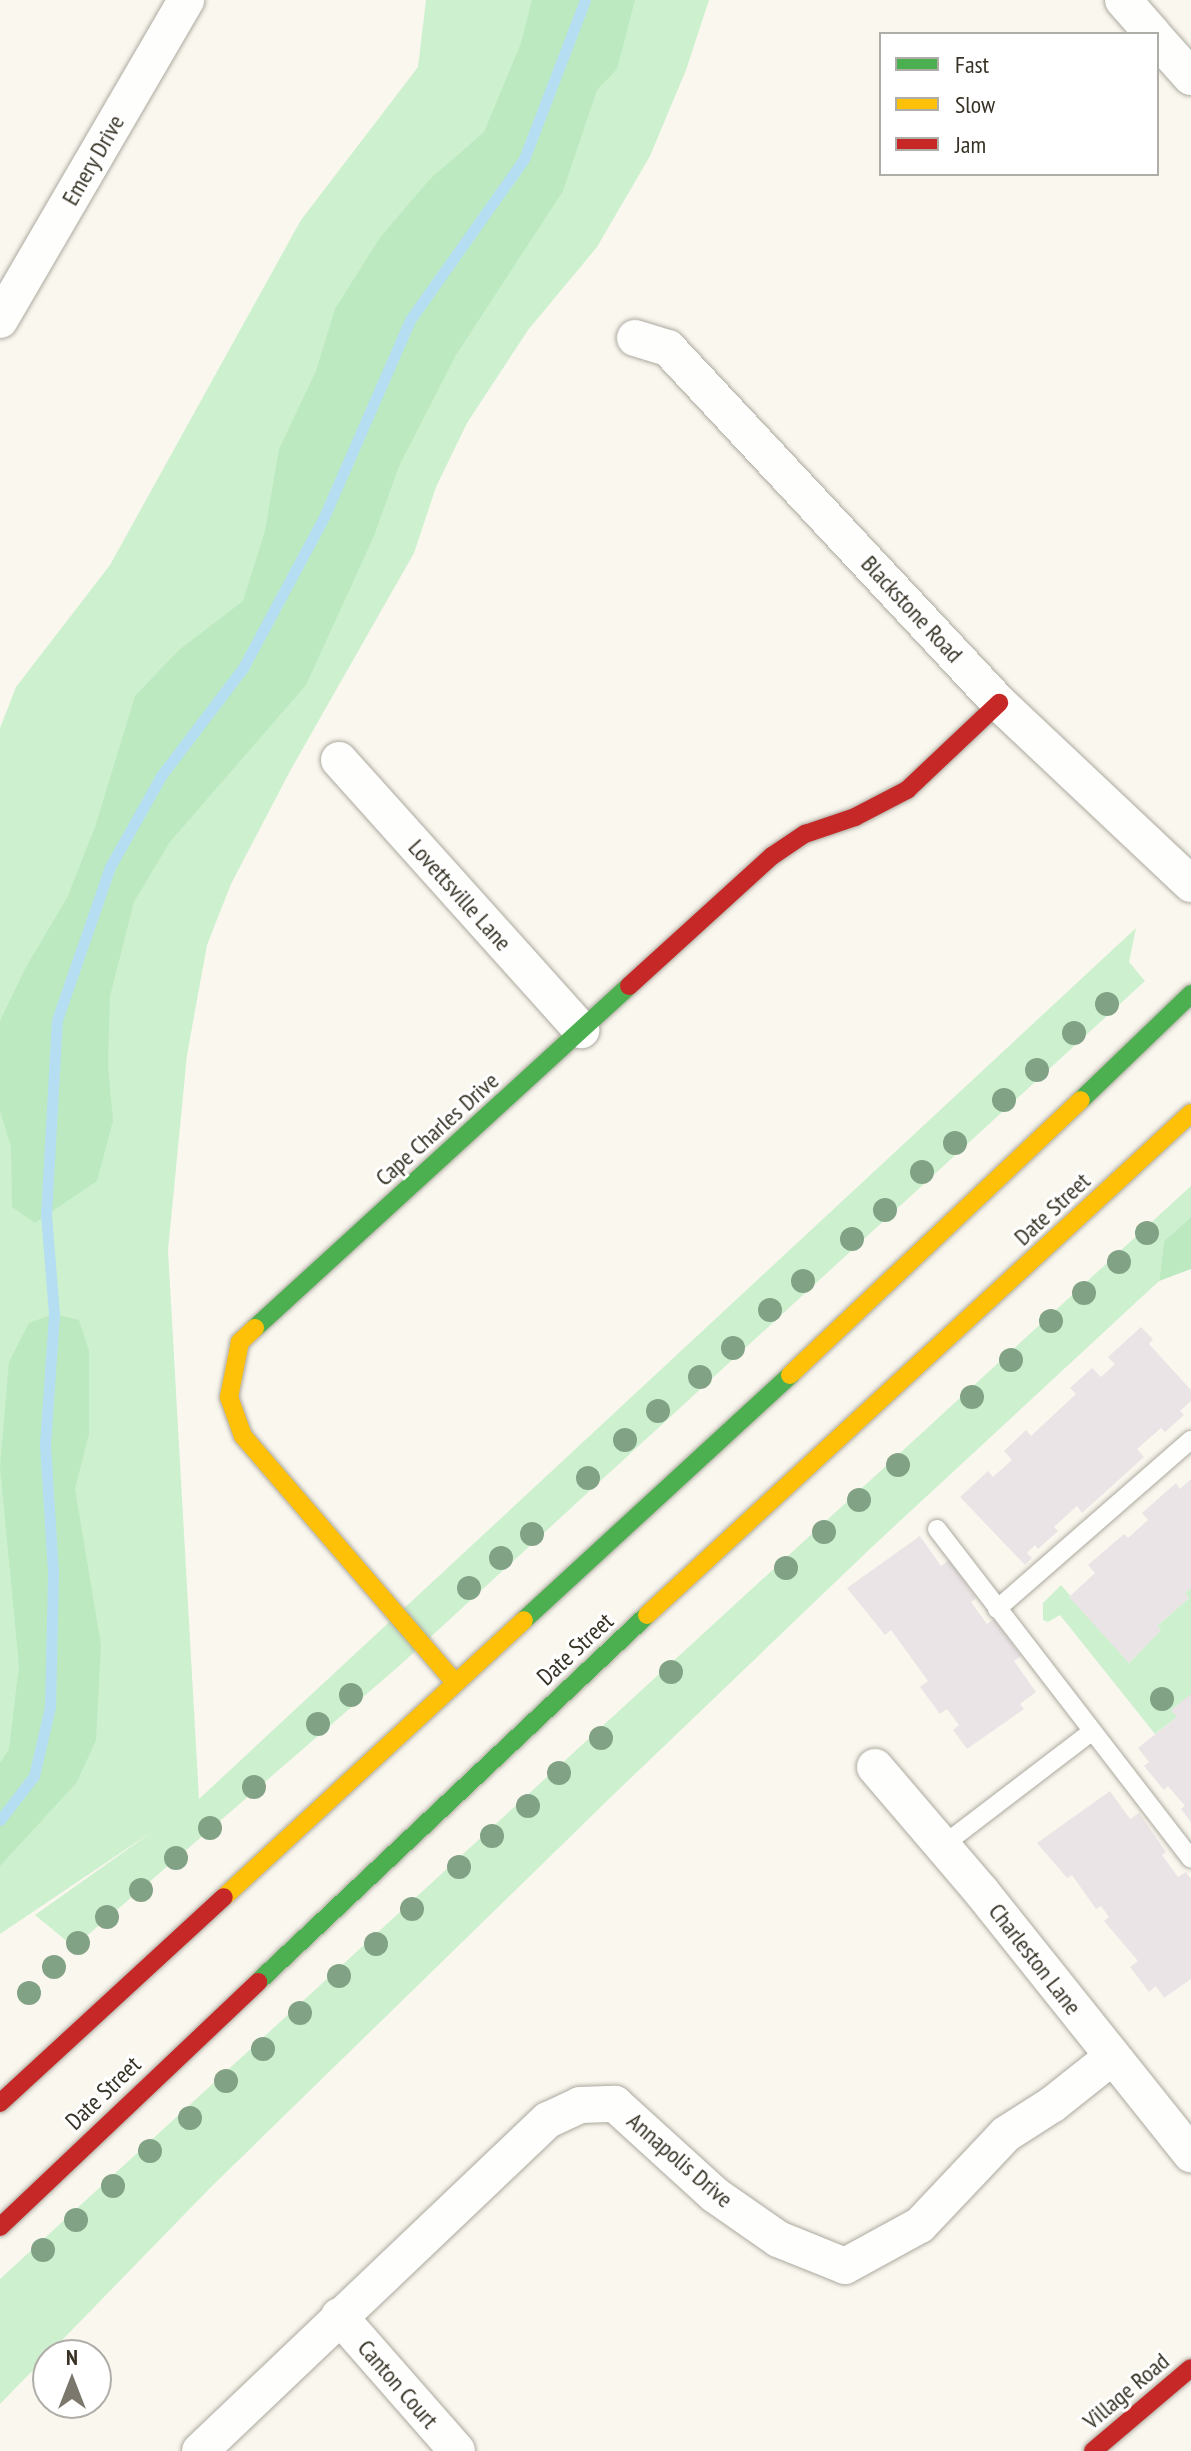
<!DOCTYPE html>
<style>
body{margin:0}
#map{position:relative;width:1191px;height:2451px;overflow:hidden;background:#faf7ef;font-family:"PT Sans Narrow",sans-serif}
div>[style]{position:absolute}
.green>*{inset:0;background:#cdf0cf}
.forest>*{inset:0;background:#bce9c0}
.stream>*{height:11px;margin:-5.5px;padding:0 5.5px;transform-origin:5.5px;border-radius:5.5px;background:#b5def2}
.building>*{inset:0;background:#eae4e6}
.roads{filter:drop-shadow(0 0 2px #aca99f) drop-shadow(0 0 2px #aca99f)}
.lane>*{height:18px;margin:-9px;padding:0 9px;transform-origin:9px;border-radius:9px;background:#fefefd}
.street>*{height:36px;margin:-18px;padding:0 18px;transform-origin:18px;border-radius:18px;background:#fefefd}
.fast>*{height:18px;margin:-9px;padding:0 9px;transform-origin:9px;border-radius:9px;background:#4caf50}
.slow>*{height:18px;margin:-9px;padding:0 9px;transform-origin:9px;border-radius:9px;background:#ffc107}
.jam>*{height:18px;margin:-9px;padding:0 9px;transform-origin:9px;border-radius:9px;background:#c62828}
.trees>*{width:24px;height:24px;margin:-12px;border-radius:50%;background:#82a286}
span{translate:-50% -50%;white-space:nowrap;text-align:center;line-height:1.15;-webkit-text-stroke:6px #fff;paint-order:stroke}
.street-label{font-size:24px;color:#373225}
.legend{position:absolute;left:879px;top:32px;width:280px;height:144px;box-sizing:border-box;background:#fff;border:2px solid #afada8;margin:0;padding:10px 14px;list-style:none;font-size:24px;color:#373225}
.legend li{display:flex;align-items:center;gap:16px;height:40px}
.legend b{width:40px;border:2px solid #afada8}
.north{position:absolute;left:32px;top:2339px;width:80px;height:80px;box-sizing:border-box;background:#fff;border:2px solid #afada8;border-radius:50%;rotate:0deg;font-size:22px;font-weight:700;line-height:32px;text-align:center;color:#373225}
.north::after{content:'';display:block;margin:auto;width:28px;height:36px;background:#7b776c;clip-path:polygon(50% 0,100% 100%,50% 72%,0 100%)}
</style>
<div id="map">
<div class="green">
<i style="clip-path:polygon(426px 0,709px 0,686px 70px,650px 156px,597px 247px,528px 330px,467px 423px,436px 487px,414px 553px,290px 771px,231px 884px,207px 945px,187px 1055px,168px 1250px,199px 1799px,1136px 928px,1129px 962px,1145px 981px,399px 1666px,74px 1947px,35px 1915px,156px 1829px,0 1934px,0 728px,16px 687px,110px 565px,301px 220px,418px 67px)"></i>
<i style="clip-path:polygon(1191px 1186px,1191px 1217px,1164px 1241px,1159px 1281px,873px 1546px,612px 1796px,210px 2188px,0 2404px,0 2279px)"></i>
<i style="clip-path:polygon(1061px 1585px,1129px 1663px,1161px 1630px,1157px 1626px,1189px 1598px,1185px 1593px,1191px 1588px,1191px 1694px,1177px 1717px,1155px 1734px,1060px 1615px,1048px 1622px,1043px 1620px,1043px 1603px)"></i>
</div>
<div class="forest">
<i style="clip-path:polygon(532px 0,635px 0,617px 69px,597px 90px,563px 191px,456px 355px,399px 466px,374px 536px,306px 685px,169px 843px,134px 902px,110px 996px,108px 1065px,113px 1121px,97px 1181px,35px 1223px,12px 1207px,11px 1147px,0 1111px,0 1021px,26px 967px,67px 898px,95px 827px,135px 696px,179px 650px,243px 601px,265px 531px,279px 449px,316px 371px,335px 309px,379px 239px,429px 180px,484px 132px,521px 43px)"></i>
<i style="clip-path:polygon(1191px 1217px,1191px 1269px,1159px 1281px,1164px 1241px)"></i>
<i style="clip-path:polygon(54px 1314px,79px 1320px,89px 1351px,89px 1434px,75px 1489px,101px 1645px,96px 1740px,77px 1782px,0 1866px,0 1763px,9px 1749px,19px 1666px,0 1467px,9px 1362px,29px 1323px)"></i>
</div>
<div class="stream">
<i style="left:0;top:1820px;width:56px;rotate:-52.3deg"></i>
<i style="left:34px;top:1776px;width:71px;rotate:-76.9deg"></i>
<i style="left:50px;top:1707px;width:135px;rotate:-88.7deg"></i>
<i style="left:53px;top:1572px;width:128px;rotate:-93.6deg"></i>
<i style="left:45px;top:1444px;width:130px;rotate:-86deg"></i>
<i style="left:54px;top:1314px;width:99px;rotate:-94.6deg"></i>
<i style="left:46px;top:1215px;width:195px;rotate:-86.8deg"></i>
<i style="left:57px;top:1020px;width:162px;rotate:-70.9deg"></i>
<i style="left:110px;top:867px;width:104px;rotate:-60.7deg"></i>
<i style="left:161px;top:776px;width:136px;rotate:-52.8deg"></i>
<i style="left:243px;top:668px;width:171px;rotate:-61.8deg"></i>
<i style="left:324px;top:517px;width:215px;rotate:-66.4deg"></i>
<i style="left:410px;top:320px;width:197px;rotate:-54.7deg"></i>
<i style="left:524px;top:159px;width:170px;rotate:-69deg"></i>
</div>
<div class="building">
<i style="clip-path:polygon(1141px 1327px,1153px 1339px,1149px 1344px,1191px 1390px,1191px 1401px,1180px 1411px,1184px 1415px,1165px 1432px,1161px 1428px,1137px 1449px,1144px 1457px,1082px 1513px,1077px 1506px,1054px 1527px,1058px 1531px,1038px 1549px,1035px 1545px,1027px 1553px,1032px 1558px,1025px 1565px,960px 1497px,988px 1471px,993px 1477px,1012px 1460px,1004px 1451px,1026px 1430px,1031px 1436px,1076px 1394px,1070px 1388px,1092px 1368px,1101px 1377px,1115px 1364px,1108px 1357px)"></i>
<i style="clip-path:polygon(1191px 1479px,1191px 1588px,1185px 1593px,1189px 1598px,1157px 1626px,1161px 1630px,1129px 1663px,1069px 1597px,1095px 1573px,1088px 1565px,1124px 1534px,1128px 1538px,1148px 1520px,1142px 1513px,1176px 1483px,1180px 1489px)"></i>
<i style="clip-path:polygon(920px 1536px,941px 1566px,949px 1560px,976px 1598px,971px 1602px,987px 1624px,994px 1619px,1021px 1656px,1014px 1661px,1036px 1692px,1020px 1704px,1024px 1709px,967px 1749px,953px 1730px,959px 1725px,947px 1709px,940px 1714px,920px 1687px,928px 1681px,891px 1630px,885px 1635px,847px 1588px)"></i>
<i style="clip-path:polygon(1191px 1694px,1191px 1822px,1181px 1809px,1185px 1806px,1168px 1786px,1164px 1790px,1144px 1766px,1149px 1762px,1138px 1748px,1177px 1717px,1171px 1710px)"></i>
<i style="clip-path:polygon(1110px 1791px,1130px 1819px,1139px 1813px,1166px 1852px,1162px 1855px,1178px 1877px,1186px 1872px,1191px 1879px,1191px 1979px,1164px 1998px,1156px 1986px,1149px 1992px,1130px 1967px,1138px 1961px,1104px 1921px,1109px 1917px,1101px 1906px,1096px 1909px,1072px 1875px,1067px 1878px,1037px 1843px)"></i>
</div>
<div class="roads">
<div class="lane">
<i style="left:937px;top:1529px;width:416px;rotate:52.4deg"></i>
<i style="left:997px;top:1609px;width:257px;rotate:-41.1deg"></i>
<i style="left:942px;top:1846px;width:188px;rotate:-37.4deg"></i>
</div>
<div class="street">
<i style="left:1123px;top:0;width:45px;rotate:48.6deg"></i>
<i style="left:1157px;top:39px;width:51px;rotate:48.2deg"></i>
<i style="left:0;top:320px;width:370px;rotate:-59.8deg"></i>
<i style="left:635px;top:338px;width:34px;rotate:17deg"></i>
<i style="left:668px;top:348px;width:485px;rotate:47deg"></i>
<i style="left:999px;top:703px;width:264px;rotate:43.3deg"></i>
<i style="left:339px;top:760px;width:363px;rotate:48.1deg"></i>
<i style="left:875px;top:1767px;width:163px;rotate:49.5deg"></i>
<i style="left:981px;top:1891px;width:337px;rotate:51.4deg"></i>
<i style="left:339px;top:2316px;width:179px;rotate:48.8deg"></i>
<i style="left:200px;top:2451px;width:480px;rotate:-43.6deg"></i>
<i style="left:548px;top:2120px;width:35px;rotate:-25deg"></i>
<i style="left:580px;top:2105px;width:35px;rotate:-2deg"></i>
<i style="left:615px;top:2104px;width:135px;rotate:42.3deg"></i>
<i style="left:715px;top:2195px;width:77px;rotate:34.9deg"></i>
<i style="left:778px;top:2239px;width:72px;rotate:21.9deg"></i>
<i style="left:845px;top:2266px;width:85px;rotate:-28.7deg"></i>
<i style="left:920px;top:2225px;width:125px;rotate:-46.6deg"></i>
<i style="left:1006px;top:2134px;width:56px;rotate:-32.6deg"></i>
<i style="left:1053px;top:2104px;width:75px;rotate:-38.5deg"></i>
</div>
<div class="fast">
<i style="left:1081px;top:1100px;width:153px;rotate:-43.9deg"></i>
<i style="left:255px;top:1328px;width:507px;rotate:-42.44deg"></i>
<i style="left:524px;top:1620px;width:362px;rotate:-42.6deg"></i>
<i style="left:258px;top:1982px;width:535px;rotate:-43.33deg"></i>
</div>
<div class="slow">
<i style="left:255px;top:1328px;width:21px;rotate:137deg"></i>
<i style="left:240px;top:1342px;width:56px;rotate:101.3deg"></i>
<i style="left:229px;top:1397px;width:41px;rotate:70.3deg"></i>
<i style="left:243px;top:1436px;width:323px;rotate:49.3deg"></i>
<i style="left:790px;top:1375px;width:400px;rotate:-43.4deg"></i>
<i style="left:647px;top:1615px;width:740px;rotate:-42.7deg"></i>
<i style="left:224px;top:1897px;width:408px;rotate:-42.7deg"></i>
</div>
<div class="jam">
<i style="left:629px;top:986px;width:193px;rotate:-42.3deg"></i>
<i style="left:772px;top:856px;width:40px;rotate:-34deg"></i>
<i style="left:805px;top:834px;width:53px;rotate:-18.8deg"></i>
<i style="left:855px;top:817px;width:59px;rotate:-27.4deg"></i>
<i style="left:907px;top:790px;width:127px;rotate:-43.4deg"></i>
<i style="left:0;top:2103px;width:304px;rotate:-42.6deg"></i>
<i style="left:0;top:2227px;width:356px;rotate:-43.5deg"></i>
<i style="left:1093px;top:2451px;width:128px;rotate:-40.3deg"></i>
</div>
</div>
<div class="trees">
<i style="left:1107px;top:1004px"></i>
<i style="left:1074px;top:1033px"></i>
<i style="left:1037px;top:1070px"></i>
<i style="left:1004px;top:1100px"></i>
<i style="left:955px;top:1143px"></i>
<i style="left:922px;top:1172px"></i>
<i style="left:885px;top:1210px"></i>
<i style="left:1147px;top:1233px"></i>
<i style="left:852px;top:1239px"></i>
<i style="left:1119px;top:1262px"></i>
<i style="left:803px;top:1281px"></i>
<i style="left:1084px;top:1293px"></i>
<i style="left:770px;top:1310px"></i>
<i style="left:1051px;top:1321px"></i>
<i style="left:733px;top:1348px"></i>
<i style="left:1011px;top:1360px"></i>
<i style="left:700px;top:1377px"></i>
<i style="left:972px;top:1397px"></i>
<i style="left:658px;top:1411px"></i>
<i style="left:625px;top:1440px"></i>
<i style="left:898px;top:1465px"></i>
<i style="left:588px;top:1478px"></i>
<i style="left:859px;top:1500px"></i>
<i style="left:824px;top:1532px"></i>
<i style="left:532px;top:1534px"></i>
<i style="left:501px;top:1558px"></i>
<i style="left:786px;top:1568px"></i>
<i style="left:469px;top:1588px"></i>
<i style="left:671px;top:1672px"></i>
<i style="left:351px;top:1695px"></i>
<i style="left:1162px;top:1699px"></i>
<i style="left:318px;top:1724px"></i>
<i style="left:601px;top:1738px"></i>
<i style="left:559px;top:1773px"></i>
<i style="left:254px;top:1787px"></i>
<i style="left:528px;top:1806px"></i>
<i style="left:210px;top:1828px"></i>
<i style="left:492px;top:1836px"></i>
<i style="left:176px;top:1858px"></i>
<i style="left:459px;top:1867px"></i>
<i style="left:141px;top:1890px"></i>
<i style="left:412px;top:1909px"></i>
<i style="left:107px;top:1917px"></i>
<i style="left:78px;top:1943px"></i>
<i style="left:376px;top:1944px"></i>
<i style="left:54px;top:1967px"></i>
<i style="left:339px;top:1976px"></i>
<i style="left:29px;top:1993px"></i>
<i style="left:300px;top:2013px"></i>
<i style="left:263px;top:2049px"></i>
<i style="left:226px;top:2081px"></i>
<i style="left:190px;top:2118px"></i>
<i style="left:150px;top:2151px"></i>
<i style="left:113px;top:2186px"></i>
<i style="left:76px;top:2220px"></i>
<i style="left:43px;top:2250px"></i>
</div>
<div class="street-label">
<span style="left:93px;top:160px;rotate:-60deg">Emery Drive</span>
<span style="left:912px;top:609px;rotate:47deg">Blackstone Road</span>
<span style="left:460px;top:895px;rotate:48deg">Lovettsville Lane</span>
<span style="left:437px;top:1129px;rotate:-42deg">Cape Charles Drive</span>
<span style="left:1052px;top:1209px;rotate:-43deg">Date Street</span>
<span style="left:575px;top:1649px;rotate:-43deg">Date Street</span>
<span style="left:1035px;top:1959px;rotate:52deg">Charleston Lane</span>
<span style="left:103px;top:2093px;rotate:-44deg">Date Street</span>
<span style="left:680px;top:2160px;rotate:41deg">Annapolis Drive</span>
<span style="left:398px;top:2384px;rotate:49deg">Canton Court</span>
<span style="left:1126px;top:2391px;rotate:-40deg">Village Road</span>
</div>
<ul class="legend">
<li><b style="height:10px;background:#4caf50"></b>Fast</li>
<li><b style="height:10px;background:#ffc107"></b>Slow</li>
<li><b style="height:10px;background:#c62828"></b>Jam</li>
</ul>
<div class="north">N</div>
</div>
